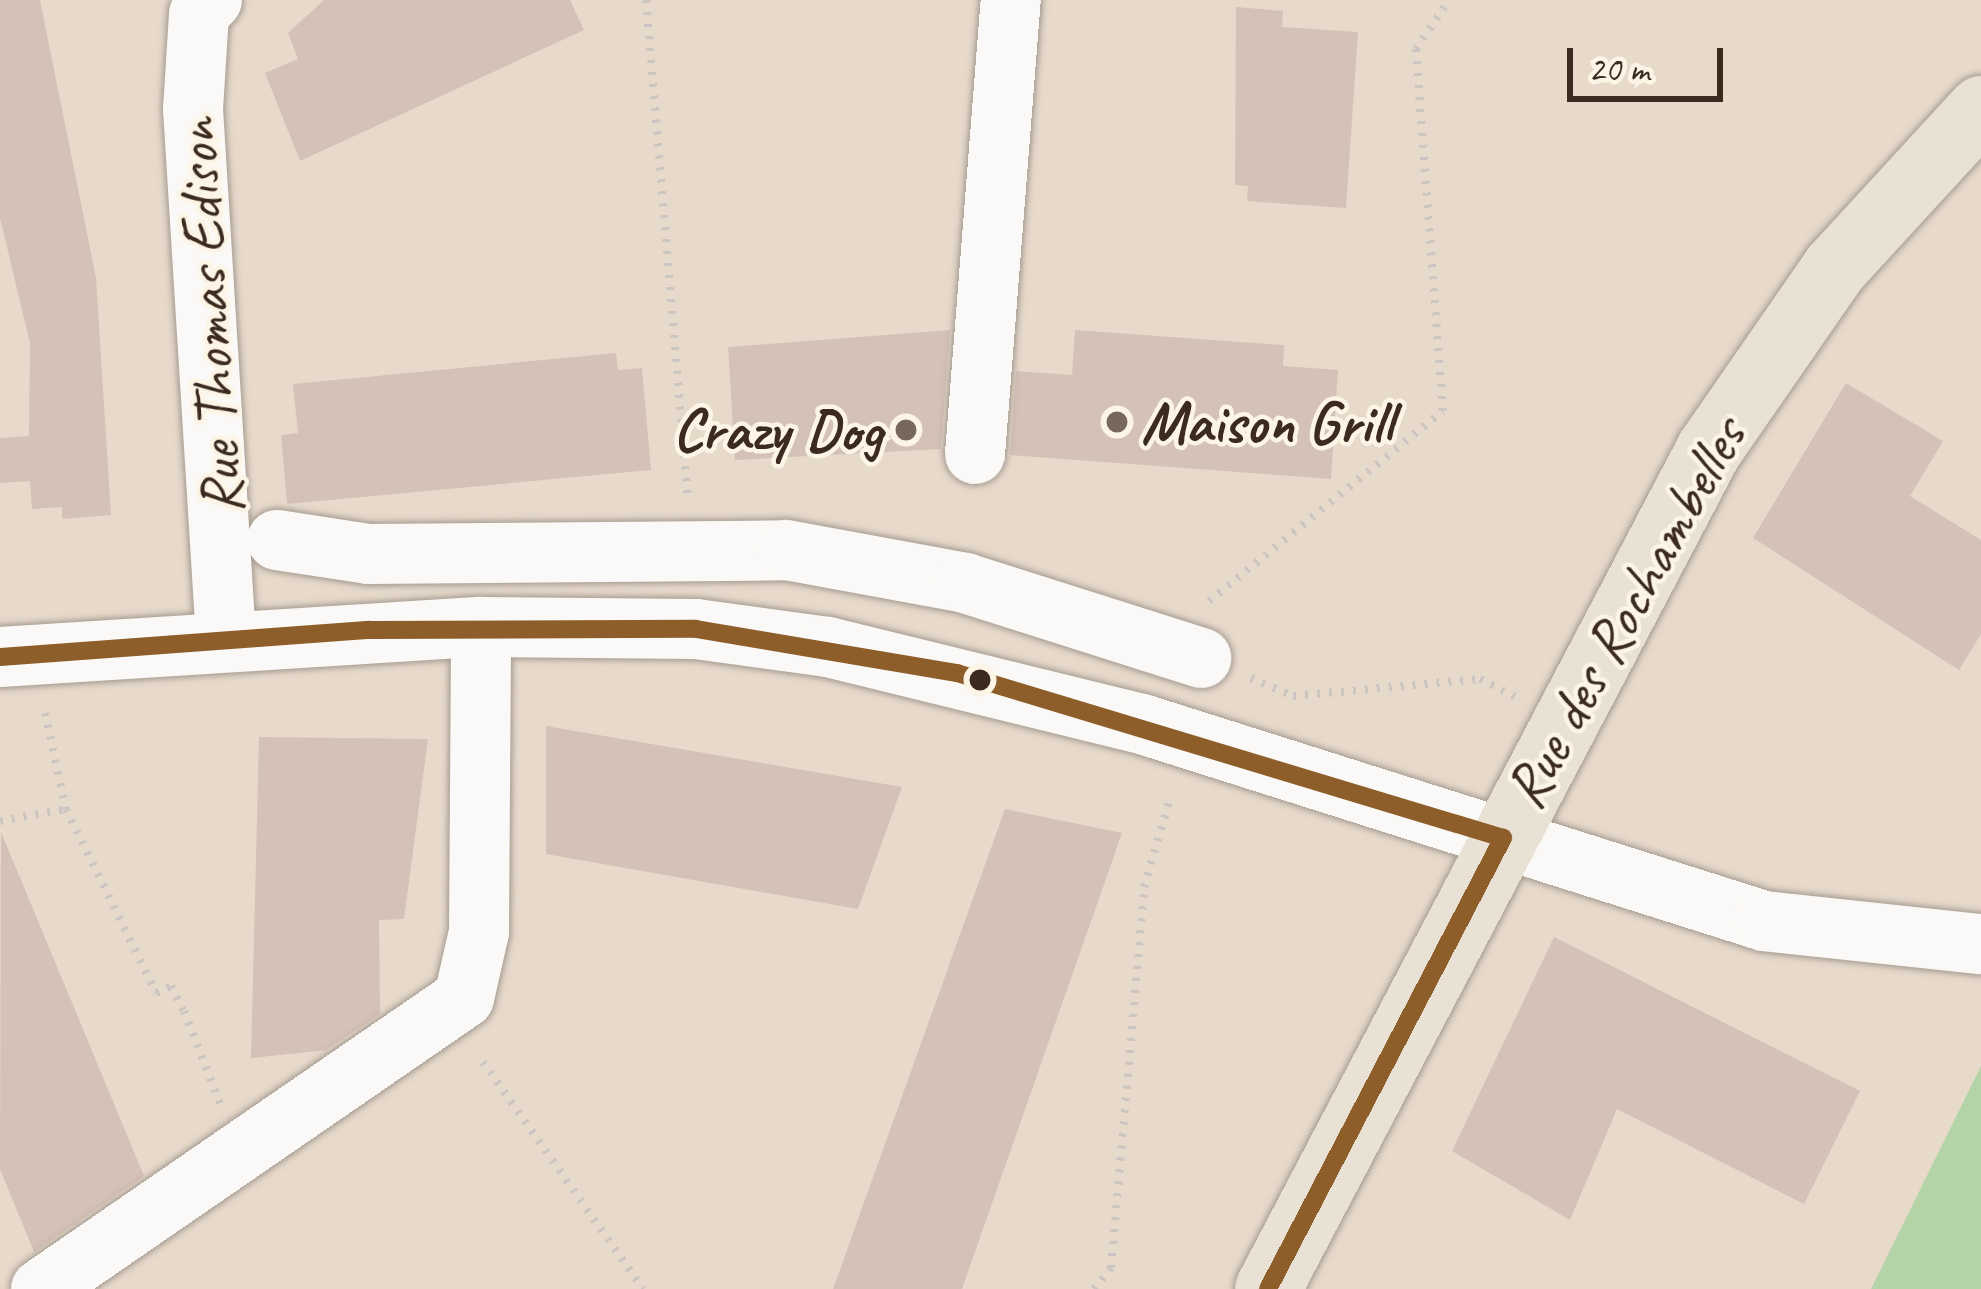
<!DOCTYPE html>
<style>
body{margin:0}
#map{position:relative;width:1981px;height:1289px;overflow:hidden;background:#e7dacb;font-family:Caveat,sans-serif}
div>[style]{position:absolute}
.green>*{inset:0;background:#b4d4a7}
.building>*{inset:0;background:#d4c1b7}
.path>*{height:8px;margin-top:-4px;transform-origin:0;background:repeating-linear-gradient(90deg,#cbc6c2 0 3px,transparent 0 12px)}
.roads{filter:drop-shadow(0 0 3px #a69c91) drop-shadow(0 0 3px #a69c91)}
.minor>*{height:60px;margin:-30px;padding:0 30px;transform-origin:30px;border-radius:30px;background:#fbf9f7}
.major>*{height:66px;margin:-33px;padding:0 33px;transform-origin:33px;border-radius:33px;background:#eae1d5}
.bus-1>*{height:18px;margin:-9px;padding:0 9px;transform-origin:9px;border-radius:9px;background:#8d5e2a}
.dots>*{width:33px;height:33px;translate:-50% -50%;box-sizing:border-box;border:6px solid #fcf5e5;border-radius:50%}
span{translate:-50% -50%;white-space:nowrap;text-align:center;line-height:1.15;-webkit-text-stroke:9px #fcf5e5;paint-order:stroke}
.street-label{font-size:60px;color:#3b2a1e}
.poi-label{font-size:60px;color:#3b2a1e;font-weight:700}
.left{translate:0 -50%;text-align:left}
.right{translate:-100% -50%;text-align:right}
.scale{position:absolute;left:1567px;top:48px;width:156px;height:54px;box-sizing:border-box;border:6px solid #3b2a1e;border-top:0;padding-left:15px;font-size:36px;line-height:42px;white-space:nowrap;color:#3b2a1e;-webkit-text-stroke:9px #fcf5e5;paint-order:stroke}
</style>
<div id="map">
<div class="green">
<i style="clip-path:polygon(1981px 1066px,1981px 1289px,1871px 1289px)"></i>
</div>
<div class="building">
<i style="clip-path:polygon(0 0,40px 0,96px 278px,111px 515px,62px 519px,62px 507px,32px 509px,30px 481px,0 483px,0 438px,29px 436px,30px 343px,0 218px)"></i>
<i style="clip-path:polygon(324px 0,570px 0,584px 30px,300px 161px,265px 73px,298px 59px,288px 33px)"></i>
<i style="clip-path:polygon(1236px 7px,1283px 11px,1282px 27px,1358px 32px,1346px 208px,1247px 201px,1248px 186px,1235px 185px)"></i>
<i style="clip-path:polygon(950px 330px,941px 449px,735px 460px,728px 347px)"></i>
<i style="clip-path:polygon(1075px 330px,1284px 345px,1283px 366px,1338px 370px,1331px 479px,1010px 455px,1016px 371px,1072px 375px)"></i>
<i style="clip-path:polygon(616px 353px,618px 370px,642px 368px,651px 470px,287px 504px,281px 435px,298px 433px,293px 384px)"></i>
<i style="clip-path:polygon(1846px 383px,1943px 441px,1910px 496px,1981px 540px,1981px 634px,1959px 670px,1753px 538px)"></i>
<i style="clip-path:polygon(546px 726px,902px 787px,858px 909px,546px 854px)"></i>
<i style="clip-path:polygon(259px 737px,428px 739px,404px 919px,379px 920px,380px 1014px,326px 1050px,251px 1058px)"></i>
<i style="clip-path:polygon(1005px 809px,1122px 833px,962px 1289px,833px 1289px)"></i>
<i style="clip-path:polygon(1px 832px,144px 1176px,34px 1252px,0 1169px)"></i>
<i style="clip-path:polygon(1554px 937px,1860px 1091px,1804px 1204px,1617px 1109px,1570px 1220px,1452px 1151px)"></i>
</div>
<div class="path">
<i style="left:646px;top:0;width:497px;rotate:85.2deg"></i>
<i style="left:1209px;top:601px;width:301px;rotate:-39.1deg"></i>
<i style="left:1443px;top:411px;width:363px;rotate:-94.3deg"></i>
<i style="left:1416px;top:49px;width:59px;rotate:-56deg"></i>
<i style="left:1251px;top:678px;width:46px;rotate:23.2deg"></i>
<i style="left:1293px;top:696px;width:188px;rotate:-5.2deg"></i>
<i style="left:1480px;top:679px;width:39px;rotate:27deg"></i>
<i style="left:45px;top:713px;width:98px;rotate:77.7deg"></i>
<i style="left:66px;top:809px;width:205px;rotate:63.9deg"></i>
<i style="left:156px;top:993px;width:17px;rotate:-25deg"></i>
<i style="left:171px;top:986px;width:28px;rotate:63deg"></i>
<i style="left:184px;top:1011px;width:100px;rotate:68.8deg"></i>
<i style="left:0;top:821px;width:67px;rotate:-10.3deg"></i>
<i style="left:483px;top:1062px;width:278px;rotate:54.8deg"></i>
<i style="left:1094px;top:1289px;width:27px;rotate:-51deg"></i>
<i style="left:1111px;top:1268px;width:382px;rotate:-85deg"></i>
<i style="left:1144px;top:887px;width:89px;rotate:-73.6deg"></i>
</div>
<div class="roads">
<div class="minor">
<i style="left:212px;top:0;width:19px;rotate:133deg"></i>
<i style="left:199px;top:14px;width:95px;rotate:93.6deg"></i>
<i style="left:193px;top:109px;width:532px;rotate:86.44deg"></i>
<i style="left:975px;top:454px;width:455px;rotate:-85.5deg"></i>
<i style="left:277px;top:540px;width:92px;rotate:8.7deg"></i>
<i style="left:368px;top:554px;width:418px;rotate:-0.5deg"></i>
<i style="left:786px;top:550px;width:182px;rotate:10.4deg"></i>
<i style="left:965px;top:583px;width:248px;rotate:17.6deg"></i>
<i style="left:0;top:657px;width:482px;rotate:-3.6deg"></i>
<i style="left:481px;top:627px;width:215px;rotate:0.5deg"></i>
<i style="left:696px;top:629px;width:133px;rotate:7.8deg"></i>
<i style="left:828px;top:647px;width:323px;rotate:13.8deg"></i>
<i style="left:1142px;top:724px;width:652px;rotate:17.57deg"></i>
<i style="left:1764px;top:921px;width:218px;rotate:6.1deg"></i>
<i style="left:41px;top:1289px;width:513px;rotate:-34.53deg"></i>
<i style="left:464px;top:998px;width:68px;rotate:-77.2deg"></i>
<i style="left:479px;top:932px;width:305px;rotate:-89.6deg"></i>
</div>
<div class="major">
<i style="left:1268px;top:1289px;width:948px;rotate:-62.27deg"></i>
<i style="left:1709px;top:450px;width:221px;rotate:-55.3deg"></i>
<i style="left:1835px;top:268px;width:216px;rotate:-47.4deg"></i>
</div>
</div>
<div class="bus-1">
<i style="left:0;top:657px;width:371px;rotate:-4.2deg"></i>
<i style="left:370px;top:630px;width:326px;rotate:-0.2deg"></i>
<i style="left:696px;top:629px;width:265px;rotate:9.6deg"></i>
<i style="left:957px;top:673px;width:570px;rotate:16.81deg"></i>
<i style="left:1268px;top:1289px;width:509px;rotate:-62.48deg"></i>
</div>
<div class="dots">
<i style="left:1117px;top:422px;background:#77685b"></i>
<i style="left:906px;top:430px;background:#77685b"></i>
<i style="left:980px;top:680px;background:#3b2a1e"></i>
</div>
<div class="street-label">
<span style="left:209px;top:317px;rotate:-94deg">Rue Thomas Edison</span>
<span style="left:1625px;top:613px;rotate:-61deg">Rue des Rochambelles</span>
</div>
<div class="poi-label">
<span class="left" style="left:1141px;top:422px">Maison Grill</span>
<span class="right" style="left:882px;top:430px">Crazy Dog</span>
</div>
<div class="scale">20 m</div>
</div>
